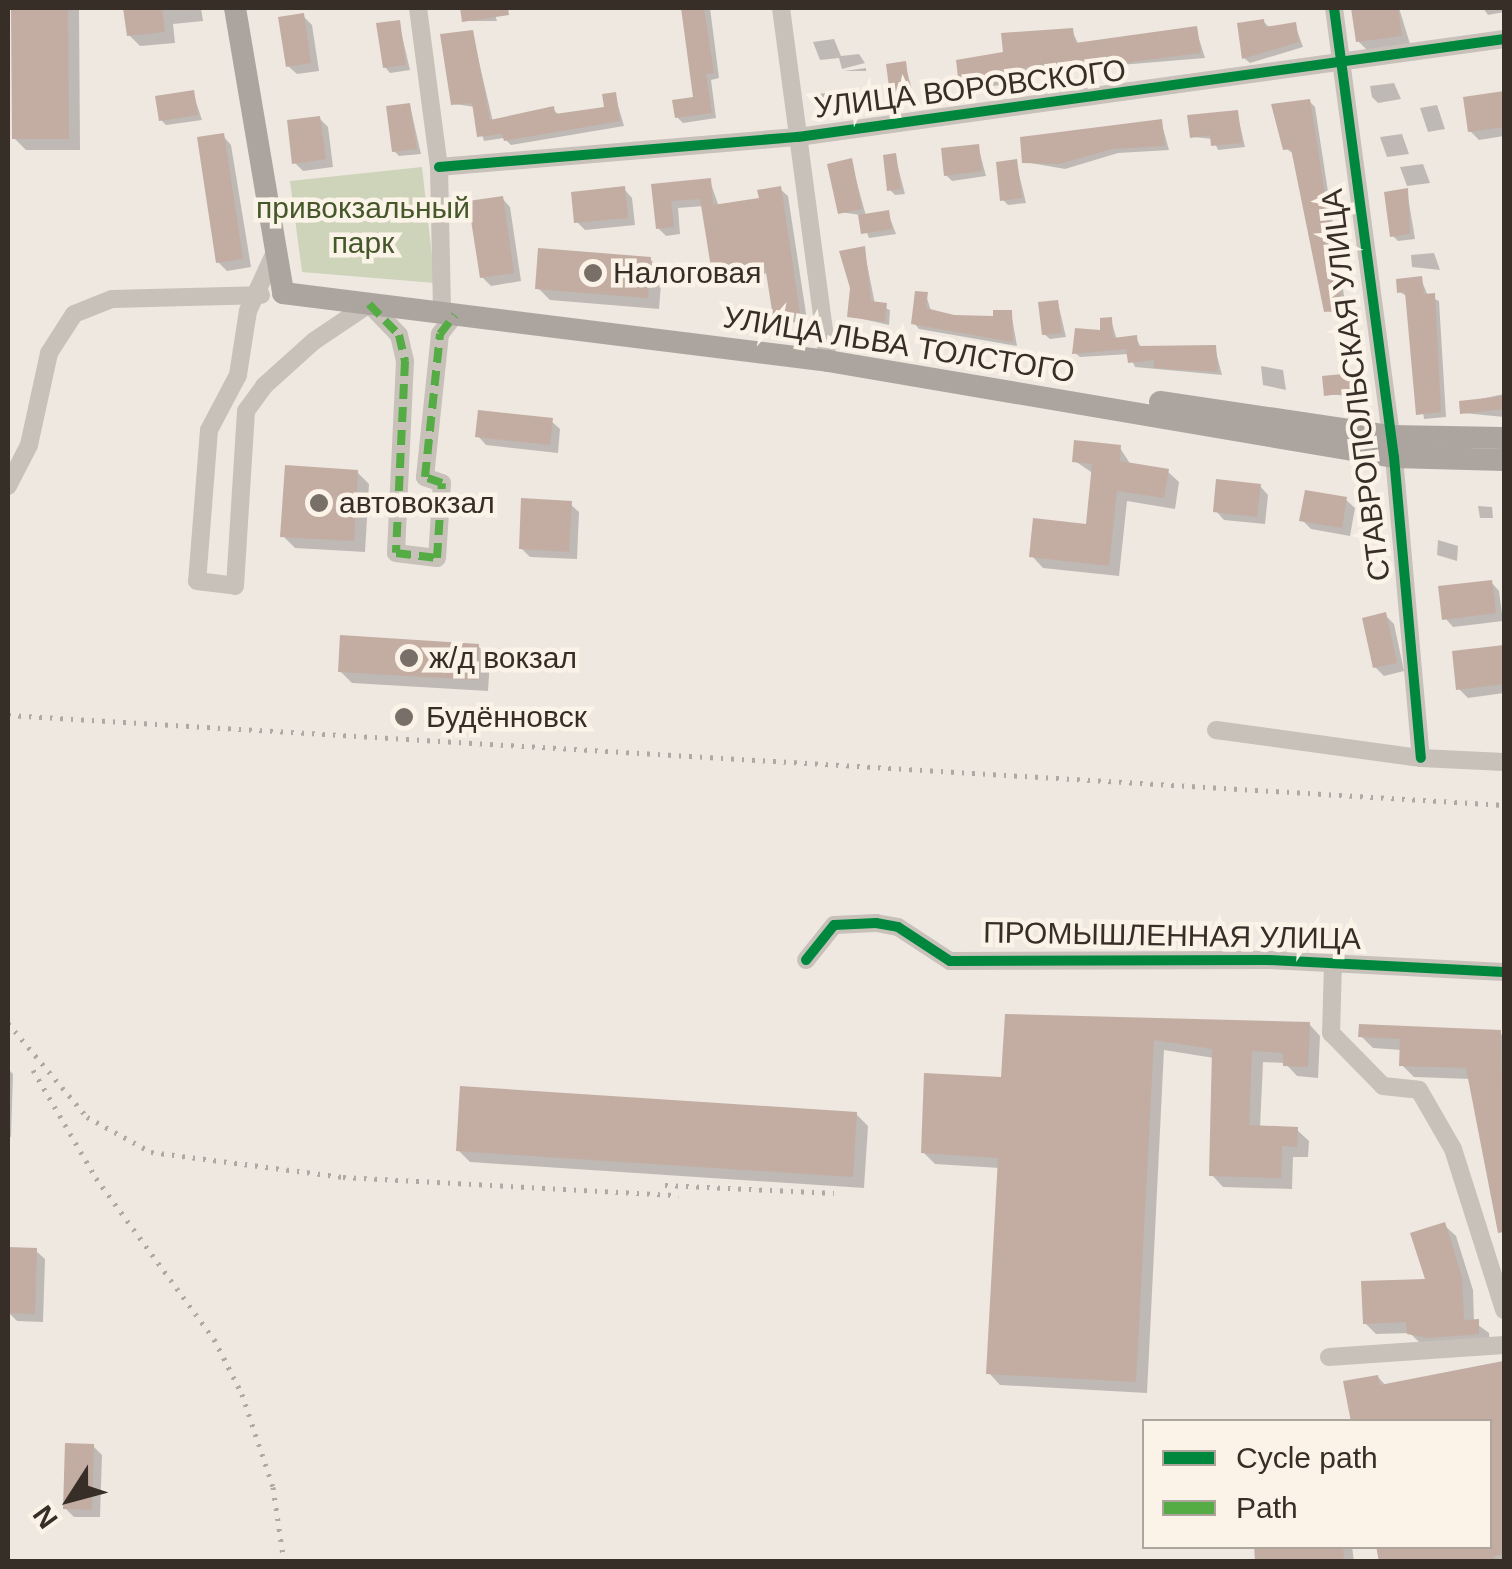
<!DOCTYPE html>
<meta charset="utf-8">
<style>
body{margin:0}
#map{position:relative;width:1512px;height:1569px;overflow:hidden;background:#eee8e1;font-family:Arial,sans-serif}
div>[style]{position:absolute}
.green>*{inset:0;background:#ced4ba}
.shadow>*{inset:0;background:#0003}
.building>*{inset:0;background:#c3ada2}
.minor>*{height:18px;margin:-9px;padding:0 9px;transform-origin:9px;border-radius:9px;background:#c7c1ba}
.major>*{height:22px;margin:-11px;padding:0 11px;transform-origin:11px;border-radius:11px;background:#aca59f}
.rail>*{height:5px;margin-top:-2.5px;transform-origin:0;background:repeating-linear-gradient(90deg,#afa9a4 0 2.5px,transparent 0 10.5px)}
.quiet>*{height:8px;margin-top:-4px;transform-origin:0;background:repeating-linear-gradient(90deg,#55ab44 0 15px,transparent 0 23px)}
.cycleway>*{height:10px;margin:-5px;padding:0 5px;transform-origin:5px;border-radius:5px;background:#00873e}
.dots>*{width:28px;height:28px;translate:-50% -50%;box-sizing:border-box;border:5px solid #fbf3e8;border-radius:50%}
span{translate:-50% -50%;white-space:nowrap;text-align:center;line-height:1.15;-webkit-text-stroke:9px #fbf3e8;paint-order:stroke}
.street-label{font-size:30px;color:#382e28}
.park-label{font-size:30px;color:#45582a}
.poi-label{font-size:30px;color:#382e28}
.left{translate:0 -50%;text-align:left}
.frame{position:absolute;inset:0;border:10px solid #382e28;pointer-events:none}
.legend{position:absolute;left:1142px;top:1419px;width:350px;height:130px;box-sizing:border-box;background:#fbf3e8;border:2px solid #ada49b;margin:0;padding:12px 18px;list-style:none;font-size:30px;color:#382e28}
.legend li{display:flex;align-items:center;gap:20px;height:50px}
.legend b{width:50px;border:2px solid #ada49b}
.north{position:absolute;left:20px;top:1449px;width:100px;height:100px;-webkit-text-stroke:8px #fbf3e8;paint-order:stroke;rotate:234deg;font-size:28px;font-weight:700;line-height:40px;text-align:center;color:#382e28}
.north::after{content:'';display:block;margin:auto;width:35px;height:45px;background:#382e28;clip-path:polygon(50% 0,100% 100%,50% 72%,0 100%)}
</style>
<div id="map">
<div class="green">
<i style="clip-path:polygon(422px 167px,435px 283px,302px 272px,290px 181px)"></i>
</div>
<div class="shadow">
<i style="clip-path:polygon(13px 8px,79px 8px,80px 150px,26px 150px,14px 138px)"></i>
<i style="clip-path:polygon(126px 8px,201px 8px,203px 21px,173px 24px,175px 43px,140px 46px,129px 35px)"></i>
<i style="clip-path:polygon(493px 8px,497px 21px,464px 21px,463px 9px)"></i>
<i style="clip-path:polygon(686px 8px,710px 8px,719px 78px,711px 80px,716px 118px,683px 123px,677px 117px,696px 99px)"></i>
<i style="clip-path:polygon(1399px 8px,1410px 44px,1367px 50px,1358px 41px,1354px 10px)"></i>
<i style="clip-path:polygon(1483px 8px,1504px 8px,1504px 12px,1488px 15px)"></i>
<i style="clip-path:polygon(303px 16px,312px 25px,319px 71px,297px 74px,288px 66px)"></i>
<i style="clip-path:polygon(1264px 22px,1270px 28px,1295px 25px,1303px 47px,1250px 63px,1244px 58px)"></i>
<i style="clip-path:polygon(399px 23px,410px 70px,390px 73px,385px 67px)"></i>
<i style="clip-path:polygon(1196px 29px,1205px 58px,999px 75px,1000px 85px,967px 90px,962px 84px,1006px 54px,1072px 31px,1079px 45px)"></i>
<i style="clip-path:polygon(472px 32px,493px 122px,553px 109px,558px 114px,607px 110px,615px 95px,624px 126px,511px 145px,504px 138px,484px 141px,475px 107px,454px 104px)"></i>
<i style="clip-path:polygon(834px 39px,841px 56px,859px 54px,865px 63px,842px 69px,839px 58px,820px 60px,813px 42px)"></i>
<i style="clip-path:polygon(905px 64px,914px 97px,898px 99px,892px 94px)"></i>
<i style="clip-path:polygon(866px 68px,866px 71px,844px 71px)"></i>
<i style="clip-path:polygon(1394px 83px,1401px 99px,1378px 103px,1372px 97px,1370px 86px)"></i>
<i style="clip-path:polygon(841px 91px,848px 108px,819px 106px,818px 94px)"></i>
<i style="clip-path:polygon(193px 93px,202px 120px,166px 125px,161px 120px)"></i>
<i style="clip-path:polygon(1499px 95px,1504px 100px,1504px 136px,1479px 140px,1470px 131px)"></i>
<i style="clip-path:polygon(1309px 101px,1315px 107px,1347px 315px,1326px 311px,1294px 154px,1285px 148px)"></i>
<i style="clip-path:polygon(1437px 105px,1445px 129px,1428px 132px,1420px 108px)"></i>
<i style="clip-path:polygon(410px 106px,421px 154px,399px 156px,394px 151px)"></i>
<i style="clip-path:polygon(1237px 112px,1245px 147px,1218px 150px,1213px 139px,1193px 137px)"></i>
<i style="clip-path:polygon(319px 118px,328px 127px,333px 167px,303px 171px,295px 163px)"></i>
<i style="clip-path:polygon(1161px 121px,1169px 150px,1118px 153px,1065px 169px,1025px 162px)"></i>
<i style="clip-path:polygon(1402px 134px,1409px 154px,1387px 157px,1380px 137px)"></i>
<i style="clip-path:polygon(223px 136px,231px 145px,251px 267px,227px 271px,218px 262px)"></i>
<i style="clip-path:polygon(978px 146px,986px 176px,952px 181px,946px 175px)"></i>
<i style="clip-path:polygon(895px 156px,905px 194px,895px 195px,890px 190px)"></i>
<i style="clip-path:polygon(851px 161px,866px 216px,888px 213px,896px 234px,869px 238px,860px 215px,840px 212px)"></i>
<i style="clip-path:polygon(1016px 162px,1026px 203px,1008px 205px,1003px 200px)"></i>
<i style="clip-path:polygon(1423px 164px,1430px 183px,1407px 186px,1400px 167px)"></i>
<i style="clip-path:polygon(710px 181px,719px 207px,762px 201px,780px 189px,788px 196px,807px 320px,783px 324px,775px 316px,769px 273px,722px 280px,714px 272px,704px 206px,678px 208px,680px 234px,666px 236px,658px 228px,654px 187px)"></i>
<i style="clip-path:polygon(624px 189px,632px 198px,635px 225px,585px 230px,577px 222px)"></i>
<i style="clip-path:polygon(1407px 191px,1415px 239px,1398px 241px,1393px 236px)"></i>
<i style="clip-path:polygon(502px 198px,510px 207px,521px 281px,491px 286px,482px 277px)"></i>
<i style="clip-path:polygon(864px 249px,875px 304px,890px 310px,889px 325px,849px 316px)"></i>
<i style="clip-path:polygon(1434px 253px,1440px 270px,1412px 267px,1411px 255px)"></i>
<i style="clip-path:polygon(650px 259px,662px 271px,659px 309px,550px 300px,538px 288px)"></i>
<i style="clip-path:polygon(1421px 279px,1428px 296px,1439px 301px,1446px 417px,1424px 419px,1408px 297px,1400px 292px)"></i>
<i style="clip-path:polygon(926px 295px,931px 311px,954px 317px,996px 319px,1011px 312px,1017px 346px,919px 329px,914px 323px)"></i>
<i style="clip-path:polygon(1058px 303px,1066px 337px,1050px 339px,1044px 334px)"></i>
<i style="clip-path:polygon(1111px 320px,1117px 340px,1136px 338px,1142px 349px,1215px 348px,1222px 375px,1135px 367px,1129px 354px,1080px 357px,1075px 353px)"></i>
<i style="clip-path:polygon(1261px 366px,1283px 370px,1286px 390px,1263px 385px)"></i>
<i style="clip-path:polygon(1352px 376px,1359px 397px,1326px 394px)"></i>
<i style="clip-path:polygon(1504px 394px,1504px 417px,1463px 413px,1462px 403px)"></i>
<i style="clip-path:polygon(551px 421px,560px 429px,558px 453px,486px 445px,478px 436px)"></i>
<i style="clip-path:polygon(1120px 448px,1131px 465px,1167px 471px,1179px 482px,1175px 509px,1127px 501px,1119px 576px,1043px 568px,1032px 556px,1088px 527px,1094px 474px,1075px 461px)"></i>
<i style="clip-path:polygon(357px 472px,369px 484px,365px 552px,295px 548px,283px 536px)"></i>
<i style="clip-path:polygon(1260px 486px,1268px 495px,1265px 524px,1224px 520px,1216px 511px)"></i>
<i style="clip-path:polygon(1346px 500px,1355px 508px,1350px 536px,1311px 529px,1302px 520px)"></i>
<i style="clip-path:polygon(570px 504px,579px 512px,577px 559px,530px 557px,521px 548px)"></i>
<i style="clip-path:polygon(1478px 506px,1492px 507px,1493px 518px,1480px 518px)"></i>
<i style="clip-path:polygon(1438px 540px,1458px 546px,1457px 561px,1437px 555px)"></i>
<i style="clip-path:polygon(1491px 582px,1499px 591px,1503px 621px,1453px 627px,1445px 618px)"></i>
<i style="clip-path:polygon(1385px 615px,1394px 624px,1404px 671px,1384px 676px,1375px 667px)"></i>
<i style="clip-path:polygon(478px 646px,490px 658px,488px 691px,352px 683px,340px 671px)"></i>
<i style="clip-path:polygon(1503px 647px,1504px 693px,1468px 698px,1459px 689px)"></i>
<i style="clip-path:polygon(1007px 1016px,1309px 1024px,1320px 1036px,1318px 1078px,1297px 1076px,1285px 1063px,1263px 1062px,1260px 1128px,1297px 1130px,1309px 1141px,1308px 1157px,1293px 1157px,1292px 1189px,1223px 1187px,1212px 1175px,1214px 1058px,1164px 1050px,1147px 1393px,1000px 1385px,989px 1373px,1000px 1168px,935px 1164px,923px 1152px,1003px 1080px)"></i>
<i style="clip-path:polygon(1500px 1033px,1504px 1037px,1504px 1240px,1471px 1079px,1414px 1077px,1402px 1065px,1402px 1050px,1373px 1048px,1361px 1036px)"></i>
<i style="clip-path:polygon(8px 1069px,13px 1074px,11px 1137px,8px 1137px)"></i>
<i style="clip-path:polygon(856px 1114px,868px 1126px,864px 1188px,470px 1162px,458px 1150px)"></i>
<i style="clip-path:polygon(1444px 1225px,1456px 1236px,1473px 1290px,1474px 1322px,1489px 1333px,1490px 1345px,1421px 1344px,1410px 1333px,1376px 1334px,1365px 1323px,1428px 1281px)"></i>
<i style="clip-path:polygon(36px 1251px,45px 1259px,43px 1322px,17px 1321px,8px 1312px)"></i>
<i style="clip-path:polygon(1502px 1364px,1504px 1562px,1381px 1562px,1490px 1546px,1490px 1422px,1354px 1422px,1378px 1377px,1386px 1386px)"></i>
<i style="clip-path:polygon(93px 1446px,102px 1455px,100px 1517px,74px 1517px,65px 1508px)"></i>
<i style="clip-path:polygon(1257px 1546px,1352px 1546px,1354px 1562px,1258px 1562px)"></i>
</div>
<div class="building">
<i style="clip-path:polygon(11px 8px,68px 8px,69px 139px,12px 139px)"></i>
<i style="clip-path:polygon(123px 8px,162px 8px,165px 32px,127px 36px)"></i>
<i style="clip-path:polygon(460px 8px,508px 8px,509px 15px,462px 22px)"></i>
<i style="clip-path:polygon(681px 8px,704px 8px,714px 73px,706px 74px,712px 113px,675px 118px,672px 100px,693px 97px)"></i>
<i style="clip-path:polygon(1351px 8px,1398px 8px,1402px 36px,1356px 42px)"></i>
<i style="clip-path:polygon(304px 13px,311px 63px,286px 67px,278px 17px)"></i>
<i style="clip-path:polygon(1264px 19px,1265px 27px,1296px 22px,1299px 42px,1242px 59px,1237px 23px)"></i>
<i style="clip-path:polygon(400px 20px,406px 65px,383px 68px,376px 23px)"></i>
<i style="clip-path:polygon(1197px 26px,1201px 53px,1084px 68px,1083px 60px,1031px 66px,959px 86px,956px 60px,1003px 52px,1001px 33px,1073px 28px,1075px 43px)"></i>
<i style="clip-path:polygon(473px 30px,490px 120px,554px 106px,555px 114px,604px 107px,602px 94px,616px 92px,620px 121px,504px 141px,502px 134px,477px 137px,472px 103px,451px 105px,440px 34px)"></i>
<i style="clip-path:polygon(906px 61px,910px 93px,890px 95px,886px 64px)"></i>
<i style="clip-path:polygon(194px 90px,198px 115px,159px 121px,155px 96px)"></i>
<i style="clip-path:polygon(1504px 91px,1504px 127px,1468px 132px,1463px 97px)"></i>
<i style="clip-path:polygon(1310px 99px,1343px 310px,1324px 312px,1291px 149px,1283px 150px,1271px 104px)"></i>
<i style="clip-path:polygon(410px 103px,417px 149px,392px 152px,386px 106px)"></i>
<i style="clip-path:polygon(1238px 110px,1242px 143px,1211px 146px,1210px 135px,1190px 138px,1187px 115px)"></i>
<i style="clip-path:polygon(320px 116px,326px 159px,292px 164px,287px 120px)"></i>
<i style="clip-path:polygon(1162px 119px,1165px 146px,1112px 149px,1059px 164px,1022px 163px,1020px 137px)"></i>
<i style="clip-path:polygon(224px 133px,243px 259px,216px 263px,197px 137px)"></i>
<i style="clip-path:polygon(979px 144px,982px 171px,944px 176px,941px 148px)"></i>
<i style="clip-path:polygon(896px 153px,901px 189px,887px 191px,883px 155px)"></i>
<i style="clip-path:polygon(852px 158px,862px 209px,838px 214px,827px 164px)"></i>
<i style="clip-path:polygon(1017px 159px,1022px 198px,1000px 201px,996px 162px)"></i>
<i style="clip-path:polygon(711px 178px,713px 205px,759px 198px,757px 190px,781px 186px,800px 313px,773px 317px,765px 266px,712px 274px,700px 199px,671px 201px,674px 227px,656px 229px,651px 184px)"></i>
<i style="clip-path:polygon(625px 186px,628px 218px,574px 223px,571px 192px)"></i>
<i style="clip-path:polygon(1408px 188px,1410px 234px,1390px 237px,1384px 192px)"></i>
<i style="clip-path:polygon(503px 196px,514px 273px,480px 278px,468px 201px)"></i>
<i style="clip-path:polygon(889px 210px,892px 229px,861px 234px,858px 215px)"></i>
<i style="clip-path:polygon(865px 246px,871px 301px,887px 303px,885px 322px,847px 317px,850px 288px,839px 251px)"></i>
<i style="clip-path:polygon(538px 248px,651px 257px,648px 298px,535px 289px)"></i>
<i style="clip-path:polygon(1422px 276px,1424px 294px,1435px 293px,1441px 412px,1416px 415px,1405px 292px,1397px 293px,1396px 279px)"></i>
<i style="clip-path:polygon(915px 291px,928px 292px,926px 308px,954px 315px,993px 316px,993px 310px,1012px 310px,1013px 342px,911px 324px)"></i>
<i style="clip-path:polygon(1058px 300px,1062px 333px,1042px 335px,1038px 302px)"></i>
<i style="clip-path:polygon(1112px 317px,1113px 338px,1137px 335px,1138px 346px,1216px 345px,1218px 372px,1154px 368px,1154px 360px,1128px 363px,1126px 349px,1072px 354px,1075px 328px,1100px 330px,1100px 318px)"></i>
<i style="clip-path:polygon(1353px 373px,1355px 392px,1324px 396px,1322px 376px)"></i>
<i style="clip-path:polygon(1504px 396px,1504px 409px,1460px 414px,1459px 401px)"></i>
<i style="clip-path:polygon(478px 410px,553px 418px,550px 445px,475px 437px)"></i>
<i style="clip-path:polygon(1074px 440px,1121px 445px,1120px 461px,1169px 469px,1164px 498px,1117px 491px,1109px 566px,1029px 557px,1033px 518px,1086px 524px,1092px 464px,1072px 462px)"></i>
<i style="clip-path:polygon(285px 465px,358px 470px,354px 541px,280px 537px)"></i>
<i style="clip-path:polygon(1216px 479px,1261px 484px,1257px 517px,1213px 512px)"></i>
<i style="clip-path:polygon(1305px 490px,1347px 497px,1342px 528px,1299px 521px)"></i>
<i style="clip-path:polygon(521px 498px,572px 501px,569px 552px,519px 549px)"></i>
<i style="clip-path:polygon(1492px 580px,1496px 613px,1442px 620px,1438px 586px)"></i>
<i style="clip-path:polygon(1386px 612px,1397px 663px,1373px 668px,1362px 618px)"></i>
<i style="clip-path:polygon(340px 635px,479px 644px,477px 680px,338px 672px)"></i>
<i style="clip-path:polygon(1504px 645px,1504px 684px,1456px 690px,1452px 651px)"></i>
<i style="clip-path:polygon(1005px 1014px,1310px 1022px,1308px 1067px,1283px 1066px,1283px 1053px,1252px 1051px,1249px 1125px,1298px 1127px,1297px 1147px,1282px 1146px,1281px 1178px,1209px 1176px,1212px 1049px,1154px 1040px,1136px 1382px,986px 1374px,998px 1158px,921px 1153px,924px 1073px,1001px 1077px)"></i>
<i style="clip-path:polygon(1359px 1024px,1501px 1030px,1504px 1232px,1498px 1233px,1466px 1068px,1399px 1066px,1400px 1039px,1358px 1037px)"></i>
<i style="clip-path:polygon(460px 1086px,857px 1112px,853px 1177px,456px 1151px)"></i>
<i style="clip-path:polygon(1445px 1222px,1462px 1277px,1464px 1320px,1479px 1319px,1479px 1334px,1428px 1338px,1407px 1334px,1406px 1322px,1363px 1324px,1361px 1281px,1425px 1279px,1410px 1233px)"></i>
<i style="clip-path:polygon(8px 1247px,37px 1248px,35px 1314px,8px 1313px)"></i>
<i style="clip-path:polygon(1503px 1361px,1504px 1554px,1494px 1556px,1495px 1562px,1379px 1562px,1376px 1546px,1490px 1546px,1490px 1422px,1351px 1422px,1343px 1381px,1378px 1375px,1380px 1385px)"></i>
<i style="clip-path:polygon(65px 1443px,94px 1444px,92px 1510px,63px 1509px)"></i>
<i style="clip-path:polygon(1254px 1546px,1343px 1546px,1344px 1562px,1255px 1562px)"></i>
</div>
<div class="minor">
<i style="left:418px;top:8px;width:160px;rotate:82.5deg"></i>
<i style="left:439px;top:167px;width:147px;rotate:88.8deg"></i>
<i style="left:781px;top:8px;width:356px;rotate:82.4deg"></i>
<i style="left:1334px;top:8px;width:453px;rotate:82.4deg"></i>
<i style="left:1394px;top:457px;width:302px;rotate:84.9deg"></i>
<i style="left:439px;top:167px;width:360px;rotate:-4.8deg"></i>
<i style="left:798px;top:137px;width:713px;rotate:-7.9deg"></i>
<i style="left:276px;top:250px;width:67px;rotate:114.7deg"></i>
<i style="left:248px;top:311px;width:65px;rotate:98.9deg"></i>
<i style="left:238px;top:375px;width:62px;rotate:117.8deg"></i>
<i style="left:209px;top:430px;width:151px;rotate:94.5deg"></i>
<i style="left:197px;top:581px;width:38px;rotate:7deg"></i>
<i style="left:235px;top:586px;width:175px;rotate:-86.4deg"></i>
<i style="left:246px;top:411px;width:31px;rotate:-54deg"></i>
<i style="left:264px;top:386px;width:67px;rotate:-42deg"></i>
<i style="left:314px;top:341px;width:66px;rotate:-33.9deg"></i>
<i style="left:369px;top:304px;width:43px;rotate:45.9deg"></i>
<i style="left:399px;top:335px;width:27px;rotate:77deg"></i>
<i style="left:405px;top:361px;width:192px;rotate:92.7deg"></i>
<i style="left:396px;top:553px;width:41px;rotate:7deg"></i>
<i style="left:437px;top:558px;width:75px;rotate:-86.2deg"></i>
<i style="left:442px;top:483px;width:18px;rotate:-161deg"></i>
<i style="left:425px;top:477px;width:144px;rotate:-84deg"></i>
<i style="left:440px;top:334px;width:24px;rotate:-52deg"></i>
<i style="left:8px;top:486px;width:46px;rotate:-62.9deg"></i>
<i style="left:29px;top:445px;width:94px;rotate:-77.7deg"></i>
<i style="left:49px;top:353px;width:46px;rotate:-57.3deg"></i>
<i style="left:74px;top:314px;width:41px;rotate:-21.5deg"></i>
<i style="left:112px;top:299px;width:149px;rotate:-1.5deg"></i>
<i style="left:1216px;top:730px;width:207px;rotate:7.8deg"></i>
<i style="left:1421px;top:758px;width:83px;rotate:2.8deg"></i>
<i style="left:806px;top:960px;width:45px;rotate:-51.3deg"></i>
<i style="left:834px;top:925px;width:42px;rotate:-2.7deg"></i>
<i style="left:876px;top:923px;width:22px;rotate:10deg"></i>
<i style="left:898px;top:927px;width:62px;rotate:33.2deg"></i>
<i style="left:950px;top:961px;width:318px;rotate:-0.2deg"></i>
<i style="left:1268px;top:960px;width:236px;rotate:2.9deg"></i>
<i style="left:1333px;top:963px;width:70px;rotate:91.6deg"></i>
<i style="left:1331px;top:1033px;width:74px;rotate:45.5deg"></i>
<i style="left:1383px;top:1086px;width:36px;rotate:6deg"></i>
<i style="left:1419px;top:1090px;width:68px;rotate:60deg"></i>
<i style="left:1453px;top:1149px;width:169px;rotate:72.4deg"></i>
<i style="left:1329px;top:1357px;width:175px;rotate:-3.9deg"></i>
</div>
<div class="major">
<i style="left:235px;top:8px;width:289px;rotate:80.4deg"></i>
<i style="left:283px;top:293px;width:549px;rotate:7.11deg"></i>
<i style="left:828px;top:361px;width:574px;rotate:9.63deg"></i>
<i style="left:1394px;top:457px;width:110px;rotate:1.6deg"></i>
<i style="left:1160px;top:402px;width:233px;rotate:8.4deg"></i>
<i style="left:1391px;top:436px;width:113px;rotate:1deg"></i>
</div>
<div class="rail">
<i style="left:8px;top:715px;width:1499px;rotate:3.44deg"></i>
<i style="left:8px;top:1023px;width:123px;rotate:50deg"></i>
<i style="left:87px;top:1117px;width:73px;rotate:28.7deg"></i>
<i style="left:151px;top:1152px;width:194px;rotate:7.4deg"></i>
<i style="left:343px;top:1177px;width:336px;rotate:3.1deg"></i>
<i style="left:33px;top:1070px;width:125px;rotate:59.7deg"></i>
<i style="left:96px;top:1178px;width:200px;rotate:53.8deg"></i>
<i style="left:214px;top:1339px;width:62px;rotate:63deg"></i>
<i style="left:242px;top:1394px;width:98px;rotate:71.6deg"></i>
<i style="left:273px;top:1487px;width:76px;rotate:81.7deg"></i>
<i style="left:665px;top:1185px;width:169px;rotate:2.7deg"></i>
</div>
<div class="quiet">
<i style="left:369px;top:304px;width:43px;rotate:45.9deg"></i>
<i style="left:399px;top:335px;width:27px;rotate:77deg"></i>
<i style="left:405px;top:361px;width:192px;rotate:92.7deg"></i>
<i style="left:396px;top:553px;width:41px;rotate:7deg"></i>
<i style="left:437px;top:558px;width:75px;rotate:-86.2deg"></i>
<i style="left:442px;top:483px;width:18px;rotate:-161deg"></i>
<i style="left:425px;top:477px;width:144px;rotate:-84deg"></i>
<i style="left:440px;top:334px;width:24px;rotate:-52deg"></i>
</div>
<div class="cycleway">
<i style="left:1334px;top:8px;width:453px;rotate:82.4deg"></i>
<i style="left:1394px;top:457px;width:302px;rotate:84.9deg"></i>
<i style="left:439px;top:167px;width:360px;rotate:-4.8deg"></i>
<i style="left:798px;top:137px;width:713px;rotate:-7.9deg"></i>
<i style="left:806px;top:960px;width:45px;rotate:-51.3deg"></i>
<i style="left:834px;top:925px;width:42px;rotate:-2.7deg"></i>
<i style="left:876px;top:923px;width:22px;rotate:10deg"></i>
<i style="left:898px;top:927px;width:62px;rotate:33.2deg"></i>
<i style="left:950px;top:961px;width:318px;rotate:-0.2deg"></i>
<i style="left:1268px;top:960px;width:236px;rotate:2.9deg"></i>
</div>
<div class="dots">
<i style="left:593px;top:273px;background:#786f69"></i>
<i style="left:319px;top:503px;background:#786f69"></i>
<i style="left:409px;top:658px;background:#786f69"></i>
<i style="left:404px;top:717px;background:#786f69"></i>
</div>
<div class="street-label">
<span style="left:970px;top:89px;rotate:-7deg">УЛИЦА ВОРОВСКОГО</span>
<span style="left:899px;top:345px;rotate:9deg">УЛИЦА ЛЬВА ТОЛСТОГО</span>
<span style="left:1356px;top:385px;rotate:-97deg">СТАВРОПОЛЬСКАЯ УЛИЦА</span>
<span style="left:1172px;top:936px;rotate:1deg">ПРОМЫШЛЕННАЯ УЛИЦА</span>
</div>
<div class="park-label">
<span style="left:363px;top:225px">привокзальный<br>парк</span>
</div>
<div class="poi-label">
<span class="left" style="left:613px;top:273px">Налоговая</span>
<span class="left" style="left:339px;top:503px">автовокзал</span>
<span class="left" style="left:429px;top:658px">ж/д вокзал</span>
<span class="left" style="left:426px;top:717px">Будённовск</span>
</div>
<div class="frame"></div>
<ul class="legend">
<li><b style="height:12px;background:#00873e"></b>Cycle path</li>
<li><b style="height:12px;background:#55ab44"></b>Path</li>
</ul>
<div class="north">N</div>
</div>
